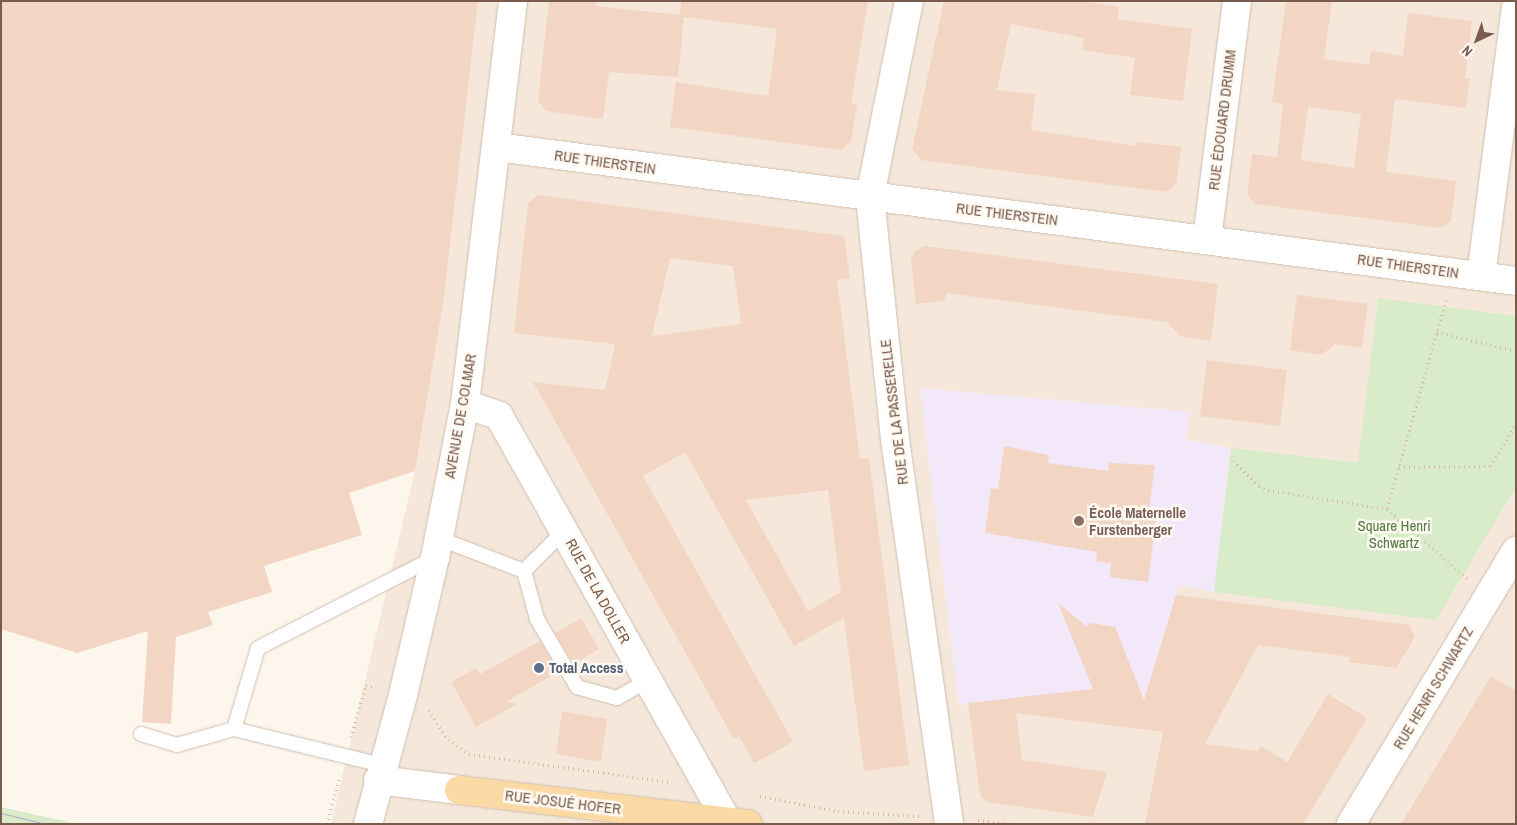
<!DOCTYPE html>
<meta charset="utf-8">
<style>
body{margin:0}
#map{position:relative;width:1517px;height:825px;overflow:hidden;background:#fdf6ec;font-family:"Archivo Narrow",sans-serif}
div>[style]{position:absolute}
.residential>*{inset:0;background:#f5e8da}
.education>*{inset:0;background:#f3e8fa}
.green>*{inset:0;background:#d8ecc9}
.building>*{inset:0;background:#f3d5c3}
.path>*{height:3px;margin-top:-1.5px;transform-origin:0;background:repeating-linear-gradient(90deg,#d9b8a5 0 1px,transparent 0 5px)}
.roads{filter:drop-shadow(0 0 1px #d1beb0) drop-shadow(0 0 1px #d1beb0)}
.lane>*{height:14px;margin:-7px;padding:0 7px;transform-origin:7px;border-radius:7px;background:#fff}
.street>*{height:28px;margin:-14px;padding:0 14px;transform-origin:14px;border-radius:14px;background:#fff}
.secondary>*{height:28px;margin:-14px;padding:0 14px;transform-origin:14px;border-radius:14px;background:#fff}
.primary>*{height:28px;margin:-14px;padding:0 14px;transform-origin:14px;border-radius:14px;background:#fbd9a5}
.tram>*{height:1px;margin:-0.5px;padding:0 0.5px;transform-origin:0.5px;border-radius:0.5px;background:#b9a8c9}
.dots>*{width:14px;height:14px;translate:-50% -50%;box-sizing:border-box;border:2px solid #fffaf3;border-radius:50%}
span{translate:-50% -50%;white-space:nowrap;text-align:center;line-height:1.15;-webkit-text-stroke:5px #fffaf3;paint-order:stroke}
.street-label{font-size:15px;color:#7a5c4d}
.education-label{font-size:15px;color:#785e54;font-weight:700}
.left{translate:0 -50%;text-align:left}
.park-label{font-size:15px;color:#537a41}
.service-label{font-size:15px;color:#4e5e75;font-weight:700}
.frame{position:absolute;inset:0;border:2px solid #7a5c4d;pointer-events:none}
.north{position:absolute;left:1452px;top:15px;width:50px;height:50px;-webkit-text-stroke:4px #fffaf3;paint-order:stroke;rotate:222deg;font-size:14px;font-weight:700;line-height:20px;text-align:center;color:#7a5c4d}
.north::after{content:'';display:block;margin:auto;width:18px;height:22px;background:#7a5c4d;clip-path:polygon(50% 0,100% 100%,50% 72%,0 100%)}
</style>
<div id="map">
<div class="residential">
<i style="clip-path:polygon(478px 1px,1516px 1px,1516px 824px,331px 824px,415px 471px,444px 298px)"></i>
</div>
<div class="education">
<i style="clip-path:polygon(920px 388px,1189px 412px,1186px 440px,1231px 448px,1214px 592px,1179px 585px,1143px 705px,1036px 696px,959px 705px)"></i>
</div>
<div class="green">
<i style="clip-path:polygon(1378px 298px,1516px 316px,1516px 487px,1436px 620px,1214px 592px,1231px 448px,1358px 463px)"></i>
<i style="clip-path:polygon(1px 807px,77px 824px,1px 824px)"></i>
</div>
<div class="building">
<i style="clip-path:polygon(1px 1px,478px 1px,444px 298px,415px 471px,349px 493px,362px 535px,264px 566px,272px 592px,208px 612px,213px 625px,176px 637px,171px 724px,142px 722px,148px 631px,77px 653px,1px 629px)"></i>
<i style="clip-path:polygon(549px 1px,597px 1px,596px 6px,680px 15px,681px 1px,868px 1px,851px 103px,857px 104px,851px 142px,840px 150px,670px 127px,676px 82px,768px 96px,777px 29px,684px 17px,678px 77px,609px 72px,603px 119px,546px 111px,538px 101px)"></i>
<i style="clip-path:polygon(944px 1px,1083px 1px,1119px 7px,1117px 19px,1192px 29px,1183px 101px,1130px 95px,1135px 58px,1082px 50px,1084px 38px,1011px 24px,997px 90px,1035px 94px,1031px 130px,1137px 146px,1137px 142px,1181px 147px,1176px 184px,1166px 192px,921px 160px,912px 149px)"></i>
<i style="clip-path:polygon(evenodd,1286px 1px,1332px 1px,1324px 59px,1369px 65px,1371px 51px,1403px 56px,1408px 13px,1472px 21px,1465px 78px,1470px 79px,1466px 108px,1395px 99px,1386px 172px,1456px 181px,1451px 221px,1441px 228px,1255px 204px,1247px 194px,1252px 154px,1277px 157px,1283px 104px,1272px 102px,1286px 1px,1308px 107px,1361px 114px,1354px 168px,1301px 160px,1308px 107px)"></i>
<i style="clip-path:polygon(evenodd,538px 195px,844px 236px,850px 278px,837px 280px,860px 459px,869px 458px,909px 765px,864px 771px,844px 618px,794px 646px,685px 452px,643px 476px,793px 742px,754px 763px,739px 736px,734px 739px,533px 382px,605px 390px,615px 344px,514px 333px,528px 203px,538px 195px,670px 258px,733px 266px,741px 324px,652px 336px,670px 258px,538px 195px,828px 490px,841px 592px,808px 611px,746px 500px,828px 490px)"></i>
<i style="clip-path:polygon(924px 246px,1218px 284px,1211px 341px,1180px 336px,1167px 322px,946px 293px,944px 301px,916px 304px,911px 259px,914px 252px)"></i>
<i style="clip-path:polygon(1297px 295px,1368px 304px,1362px 348px,1336px 344px,1321px 355px,1290px 350px)"></i>
<i style="clip-path:polygon(1207px 360px,1287px 370px,1280px 426px,1200px 416px)"></i>
<i style="clip-path:polygon(1004px 446px,1049px 455px,1048px 463px,1108px 471px,1109px 463px,1155px 465px,1149px 509px,1157px 510px,1148px 582px,1110px 577px,1111px 563px,1096px 561px,1097px 552px,985px 533px,991px 488px,998px 489px)"></i>
<i style="clip-path:polygon(1176px 595px,1409px 625px,1415px 637px,1396px 668px,1348px 662px,1351px 657px,1258px 645px,1205px 744px,1258px 751px,1261px 746px,1287px 762px,1328px 694px,1367px 718px,1303px 824px,1145px 824px,1163px 732px,1016px 713px,1022px 760px,1107px 772px,1093px 817px,987px 802px,980px 795px,968px 703px,1093px 689px,1058px 603px,1087px 627px,1090px 623px,1115px 627px,1144px 700px)"></i>
<i style="clip-path:polygon(581px 618px,599px 649px,574px 664px,555px 633px)"></i>
<i style="clip-path:polygon(540px 641px,558px 672px,506px 702px,517px 704px,476px 727px,451px 682px,476px 668px,480px 674px)"></i>
<i style="clip-path:polygon(1491px 676px,1516px 691px,1516px 824px,1401px 824px)"></i>
<i style="clip-path:polygon(562px 711px,607px 719px,601px 762px,556px 754px)"></i>
</div>
<div class="path">
<i style="left:1446px;top:300px;width:217px;rotate:105.8deg"></i>
<i style="left:1387px;top:509px;width:106px;rotate:40.8deg"></i>
<i style="left:1437px;top:332px;width:81px;rotate:13.5deg"></i>
<i style="left:1230px;top:457px;width:41px;rotate:45deg"></i>
<i style="left:1259px;top:486px;width:10px;rotate:24deg"></i>
<i style="left:1268px;top:490px;width:121px;rotate:9.1deg"></i>
<i style="left:1399px;top:467px;width:92px;rotate:-0.6deg"></i>
<i style="left:1491px;top:466px;width:49px;rotate:-59.2deg"></i>
<i style="left:429px;top:710px;width:31px;rotate:58deg"></i>
<i style="left:445px;top:736px;width:30px;rotate:37deg"></i>
<i style="left:469px;top:754px;width:205px;rotate:7.9deg"></i>
<i style="left:351px;top:737px;width:54px;rotate:-73.9deg"></i>
<i style="left:366px;top:685px;width:10px;rotate:17deg"></i>
<i style="left:760px;top:796px;width:79px;rotate:10.9deg"></i>
<i style="left:838px;top:811px;width:82px;rotate:3.5deg"></i>
<i style="left:978px;top:820px;width:31px;rotate:7deg"></i>
<i style="left:327px;top:824px;width:50px;rotate:-74.8deg"></i>
</div>
<div class="roads">
<div class="lane">
<i style="left:564px;top:531px;width:57px;rotate:135deg"></i>
<i style="left:524px;top:571px;width:50px;rotate:74.8deg"></i>
<i style="left:537px;top:619px;width:79px;rotate:59.5deg"></i>
<i style="left:577px;top:687px;width:41px;rotate:15.4deg"></i>
<i style="left:617px;top:698px;width:36px;rotate:-30deg"></i>
<i style="left:438px;top:538px;width:92px;rotate:21deg"></i>
<i style="left:234px;top:729px;width:84px;rotate:-73.5deg"></i>
<i style="left:258px;top:648px;width:198px;rotate:-27.1deg"></i>
<i style="left:141px;top:734px;width:38px;rotate:17deg"></i>
<i style="left:177px;top:745px;width:59px;rotate:-15.7deg"></i>
<i style="left:234px;top:729px;width:152px;rotate:13.7deg"></i>
</div>
<div class="street">
<i style="left:909px;top:1px;width:200px;rotate:101.3deg"></i>
<i style="left:870px;top:197px;width:243px;rotate:84.1deg"></i>
<i style="left:895px;top:439px;width:389px;rotate:82deg"></i>
<i style="left:497px;top:147px;width:1028px;rotate:7.49deg"></i>
<i style="left:1207px;top:239px;width:240px;rotate:-82.8deg"></i>
<i style="left:1481px;top:276px;width:270px;rotate:-82.6deg"></i>
<i style="left:1351px;top:824px;width:319px;rotate:-58.9deg"></i>
</div>
<div class="secondary">
<i style="left:465px;top:404px;width:36px;rotate:19deg"></i>
<i style="left:499px;top:416px;width:465px;rotate:60.6deg"></i>
<i style="left:378px;top:780px;width:82px;rotate:7deg"></i>
<i style="left:368px;top:824px;width:134px;rotate:-74.8deg"></i>
<i style="left:403px;top:695px;width:141px;rotate:-76.9deg"></i>
<i style="left:435px;top:558px;width:157px;rotate:-79deg"></i>
<i style="left:465px;top:404px;width:406px;rotate:-83.2deg"></i>
</div>
<div class="primary">
<i style="left:459px;top:790px;width:291px;rotate:6.7deg"></i>
</div>
</div>
<div class="tram">
<i style="left:1px;top:813px;width:46px;rotate:13.7deg"></i>
</div>
<div class="dots">
<i style="left:1079px;top:521px;background:#8d6e63"></i>
<i style="left:539px;top:668px;background:#5c6f8a"></i>
</div>
<div class="street-label">
<span style="left:1222px;top:120px;rotate:-83deg">RUE ÉDOUARD DRUMM</span>
<span style="left:605px;top:162px;rotate:8deg">RUE THIERSTEIN</span>
<span style="left:1007px;top:214px;rotate:7deg">RUE THIERSTEIN</span>
<span style="left:1408px;top:266px;rotate:8deg">RUE THIERSTEIN</span>
<span style="left:894px;top:412px;rotate:-97deg">RUE DE LA PASSERELLE</span>
<span style="left:460px;top:416px;rotate:-80deg">AVENUE DE COLMAR</span>
<span style="left:598px;top:591px;rotate:61deg">RUE DE LA DOLLER</span>
<span style="left:1433px;top:688px;rotate:-59deg">RUE HENRI SCHWARTZ</span>
<span style="left:563px;top:802px;rotate:7deg">RUE JOSUÉ HOFER</span>
</div>
<div class="education-label">
<span class="left" style="left:1089px;top:521px">École Maternelle<br>Furstenberger</span>
</div>
<div class="park-label">
<span style="left:1394px;top:534px">Square Henri<br>Schwartz</span>
</div>
<div class="service-label">
<span class="left" style="left:549px;top:668px">Total Access</span>
</div>
<div class="frame"></div>
<div class="north">N</div>
</div>
